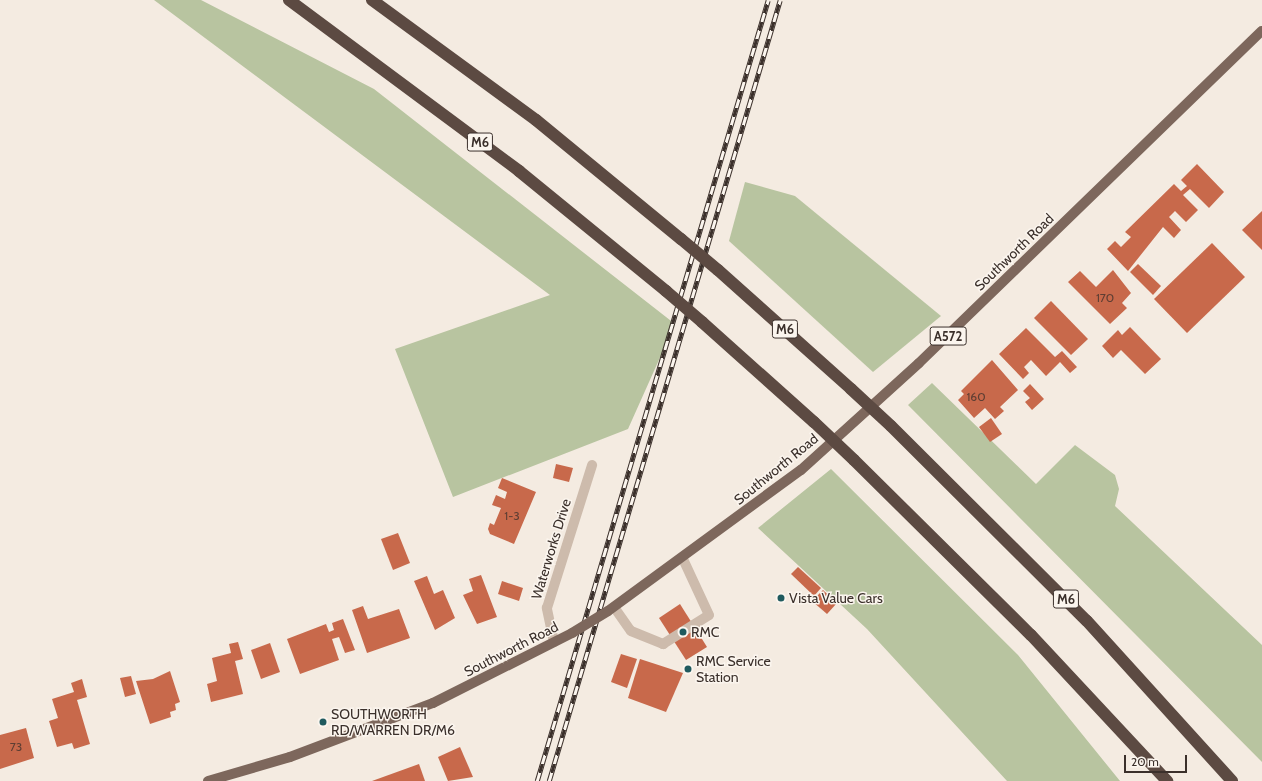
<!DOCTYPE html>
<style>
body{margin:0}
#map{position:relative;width:1262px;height:781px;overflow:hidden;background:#f4ebe1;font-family:Cabin,sans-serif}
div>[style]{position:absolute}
.green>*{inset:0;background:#b8c4a0}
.building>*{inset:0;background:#c8694b}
.service>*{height:10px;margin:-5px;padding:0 5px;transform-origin:5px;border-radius:5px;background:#cdbbac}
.minor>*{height:10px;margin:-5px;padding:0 5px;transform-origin:5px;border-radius:5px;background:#cdbbac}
.primary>*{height:10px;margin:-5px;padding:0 5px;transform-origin:5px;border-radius:5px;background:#7d675c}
.motorway>*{height:12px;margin:-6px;padding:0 6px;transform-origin:6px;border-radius:6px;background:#5c4a42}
.rail>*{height:4.5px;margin-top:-2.25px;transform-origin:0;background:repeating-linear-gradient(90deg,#fbf5ee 0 9px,#3b302b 0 18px);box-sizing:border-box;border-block:1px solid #3b302b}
.primary-bridge>*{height:10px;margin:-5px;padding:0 5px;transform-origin:5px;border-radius:5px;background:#7d675c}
.motorway-bridge>*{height:12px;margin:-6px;padding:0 6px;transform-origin:6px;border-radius:6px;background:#5c4a42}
.dots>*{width:11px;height:11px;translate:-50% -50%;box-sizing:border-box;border:2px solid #fbf5ee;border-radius:50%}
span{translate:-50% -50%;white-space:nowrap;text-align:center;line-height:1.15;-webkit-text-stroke:3px #fbf5ee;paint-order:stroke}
.number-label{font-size:12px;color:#5e3e33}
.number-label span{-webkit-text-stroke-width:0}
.shield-label span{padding:1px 3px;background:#fbf5ee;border:1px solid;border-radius:3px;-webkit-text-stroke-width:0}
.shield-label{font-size:13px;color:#3b302b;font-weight:700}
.street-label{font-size:14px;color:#3b302b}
.poi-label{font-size:14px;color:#3b302b}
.left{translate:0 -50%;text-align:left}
.scale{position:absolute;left:1124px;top:755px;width:63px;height:18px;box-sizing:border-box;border:2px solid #3b302b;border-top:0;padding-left:5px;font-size:12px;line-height:14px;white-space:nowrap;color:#3b302b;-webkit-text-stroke:3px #fbf5ee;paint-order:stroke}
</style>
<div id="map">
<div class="green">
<i style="clip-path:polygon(154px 0,201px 0,374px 89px,675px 324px,628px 429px,453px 497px,395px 349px,550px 295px)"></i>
<i style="clip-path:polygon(745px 182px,795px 196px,941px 316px,873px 372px,729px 241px)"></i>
<i style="clip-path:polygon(932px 383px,1036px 484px,1075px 445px,1115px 475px,1119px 489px,1115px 506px,1262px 645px,1262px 762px,908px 405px)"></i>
<i style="clip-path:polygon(831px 469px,1018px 655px,1120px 781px,1007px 781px,867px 629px,758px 528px)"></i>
</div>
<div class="building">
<i style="clip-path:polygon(1197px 164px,1224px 192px,1209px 208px,1190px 189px,1183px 195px,1198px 210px,1186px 222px,1175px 211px,1169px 217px,1181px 230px,1174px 238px,1163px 227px,1128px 271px,1107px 249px,1115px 241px,1121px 247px,1131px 237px,1125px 232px,1174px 184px,1181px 191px,1187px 186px,1181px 180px)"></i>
<i style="clip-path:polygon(1262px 211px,1262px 250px,1242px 230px)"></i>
<i style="clip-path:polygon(1212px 243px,1245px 277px,1187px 333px,1154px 299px)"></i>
<i style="clip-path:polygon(1138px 264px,1161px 286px,1153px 295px,1130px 272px)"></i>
<i style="clip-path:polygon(1113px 270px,1131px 293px,1122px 303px,1127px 308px,1110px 324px,1068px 282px,1080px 271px,1096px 287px)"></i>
<i style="clip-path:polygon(1051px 301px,1088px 339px,1071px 355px,1034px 318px)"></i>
<i style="clip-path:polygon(1130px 327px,1161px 359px,1145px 374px,1121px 350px,1113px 358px,1102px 346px,1118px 330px,1122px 335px)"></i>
<i style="clip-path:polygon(1026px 328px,1055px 357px,1062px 351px,1077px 367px,1070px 373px,1060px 362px,1046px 376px,1031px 360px,1024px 367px,1029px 373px,1023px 379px,999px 354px)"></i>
<i style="clip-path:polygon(992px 360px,1018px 390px,1000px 407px,1004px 411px,995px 419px,985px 408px,974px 418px,958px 400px,964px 394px,961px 391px)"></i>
<i style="clip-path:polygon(1030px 384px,1044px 399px,1032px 410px,1025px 402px,1030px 398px,1023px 391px)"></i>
<i style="clip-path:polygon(991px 418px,1002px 434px,990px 442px,979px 427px)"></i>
<i style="clip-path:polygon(556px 464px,573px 468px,569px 482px,553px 478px)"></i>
<i style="clip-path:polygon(502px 478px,536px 492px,514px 544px,490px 534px,488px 529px,490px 523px,494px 525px,501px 508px,492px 505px,496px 495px,505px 499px,507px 492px,498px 488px)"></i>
<i style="clip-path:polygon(398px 533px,410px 563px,393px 570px,381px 539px)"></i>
<i style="clip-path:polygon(798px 567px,821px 588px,814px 596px,791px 574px)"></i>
<i style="clip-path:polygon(481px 575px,497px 617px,477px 624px,463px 595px,473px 591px,469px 579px)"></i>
<i style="clip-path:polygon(427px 576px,434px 594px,443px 590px,455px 618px,435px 630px,414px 581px)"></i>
<i style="clip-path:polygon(502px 581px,523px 588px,519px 601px,498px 594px)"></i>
<i style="clip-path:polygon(823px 590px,837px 603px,827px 614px,812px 601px)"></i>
<i style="clip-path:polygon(680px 604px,707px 647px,686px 660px,659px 618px)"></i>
<i style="clip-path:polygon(363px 606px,368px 619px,399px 609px,410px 638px,367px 653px,352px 610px)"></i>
<i style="clip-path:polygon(343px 619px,355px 650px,345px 653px,339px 637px,332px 639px,339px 660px,300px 674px,287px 639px,326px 624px,329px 632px,334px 630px,332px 623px)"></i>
<i style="clip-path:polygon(238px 642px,243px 659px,235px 661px,243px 694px,211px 702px,207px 684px,217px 681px,212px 658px,231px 653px,229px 644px)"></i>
<i style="clip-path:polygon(270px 643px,280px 672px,261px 679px,251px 650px)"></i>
<i style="clip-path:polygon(621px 654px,637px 659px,627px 688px,611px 682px)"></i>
<i style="clip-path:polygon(640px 659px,683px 673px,666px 712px,628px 698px)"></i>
<i style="clip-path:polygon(170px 671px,180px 702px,175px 704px,176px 710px,170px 712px,171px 717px,150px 724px,136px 681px,153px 679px)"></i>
<i style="clip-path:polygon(131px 676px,136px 694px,125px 697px,120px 678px)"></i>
<i style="clip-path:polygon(82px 679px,87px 697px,77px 700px,90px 744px,74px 749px,72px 743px,57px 747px,49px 721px,58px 718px,52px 699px,74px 692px,71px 683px)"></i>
<i style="clip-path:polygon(26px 728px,34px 758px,0 769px,0 735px)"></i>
<i style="clip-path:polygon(460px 747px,473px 777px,448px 781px,438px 757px)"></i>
<i style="clip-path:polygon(419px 764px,425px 781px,372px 781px)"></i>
</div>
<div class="service">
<i style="left:614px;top:607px;width:29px;rotate:55deg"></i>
<i style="left:631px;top:631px;width:35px;rotate:22deg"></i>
<i style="left:663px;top:644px;width:54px;rotate:-32.2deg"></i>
<i style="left:709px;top:615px;width:62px;rotate:-114.9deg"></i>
</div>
<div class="minor">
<i style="left:554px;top:642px;width:35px;rotate:-102deg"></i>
<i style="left:547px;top:608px;width:150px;rotate:-72.5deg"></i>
</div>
<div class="primary">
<i style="left:608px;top:611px;width:239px;rotate:-36.2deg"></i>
<i style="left:801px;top:470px;width:159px;rotate:-42.2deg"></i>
<i style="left:919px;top:363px;width:477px;rotate:-44.1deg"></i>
<i style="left:208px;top:781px;width:85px;rotate:-16.3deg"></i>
<i style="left:290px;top:757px;width:153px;rotate:-20.7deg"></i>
<i style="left:433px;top:703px;width:156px;rotate:-26.7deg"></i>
</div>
<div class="motorway">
<i style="left:289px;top:0;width:287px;rotate:36.6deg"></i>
<i style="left:519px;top:171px;width:190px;rotate:39.2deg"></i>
<i style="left:372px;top:0;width:203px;rotate:36.2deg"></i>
<i style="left:536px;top:120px;width:188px;rotate:39.4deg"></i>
<i style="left:718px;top:270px;width:178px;rotate:41.8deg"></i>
<i style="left:702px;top:322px;width:150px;rotate:41.8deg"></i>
<i style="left:891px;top:426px;width:276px;rotate:44.9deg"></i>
<i style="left:1087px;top:621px;width:216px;rotate:47.8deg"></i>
<i style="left:854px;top:460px;width:249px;rotate:44.7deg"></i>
<i style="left:1031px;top:635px;width:200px;rotate:47deg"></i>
</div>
<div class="rail">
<i style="left:537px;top:781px;width:814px;rotate:-73.52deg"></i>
<i style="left:549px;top:781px;width:814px;rotate:-73.52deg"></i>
</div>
<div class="primary-bridge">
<i style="left:572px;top:633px;width:42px;rotate:-31.4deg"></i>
</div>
<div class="motorway-bridge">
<i style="left:681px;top:239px;width:48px;rotate:40deg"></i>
<i style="left:666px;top:291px;width:48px;rotate:40.7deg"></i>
<i style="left:851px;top:389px;width:54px;rotate:42.8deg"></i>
<i style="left:814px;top:422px;width:55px;rotate:43.5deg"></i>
</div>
<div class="dots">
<i style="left:781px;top:598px;background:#1f5a5e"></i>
<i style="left:683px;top:632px;background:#1f5a5e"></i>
<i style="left:688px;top:669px;background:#1f5a5e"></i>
<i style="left:323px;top:722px;background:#1f5a5e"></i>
</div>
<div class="number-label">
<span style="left:1105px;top:298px">170</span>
<span style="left:976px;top:397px">160</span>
<span style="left:512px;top:516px">1-3</span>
<span style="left:16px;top:747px">73</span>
</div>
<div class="shield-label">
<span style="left:480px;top:142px">M6</span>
<span style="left:785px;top:329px">M6</span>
<span style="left:948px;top:336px">A572</span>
<span style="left:1066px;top:599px">M6</span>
</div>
<div class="street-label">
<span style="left:1014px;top:252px;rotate:-44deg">Southworth Road</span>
<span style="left:776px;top:469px;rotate:-39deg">Southworth Road</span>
<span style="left:551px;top:549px;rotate:-73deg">Waterworks Drive</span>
<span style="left:511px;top:649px;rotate:-27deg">Southworth Road</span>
</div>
<div class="poi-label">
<span class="left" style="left:789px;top:598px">Vista Value Cars</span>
<span class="left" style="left:691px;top:632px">RMC</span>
<span class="left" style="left:696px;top:669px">RMC Service<br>Station</span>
<span class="left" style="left:331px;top:722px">SOUTHWORTH<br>RD/WARREN DR/M6</span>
</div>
<div class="scale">20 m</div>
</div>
